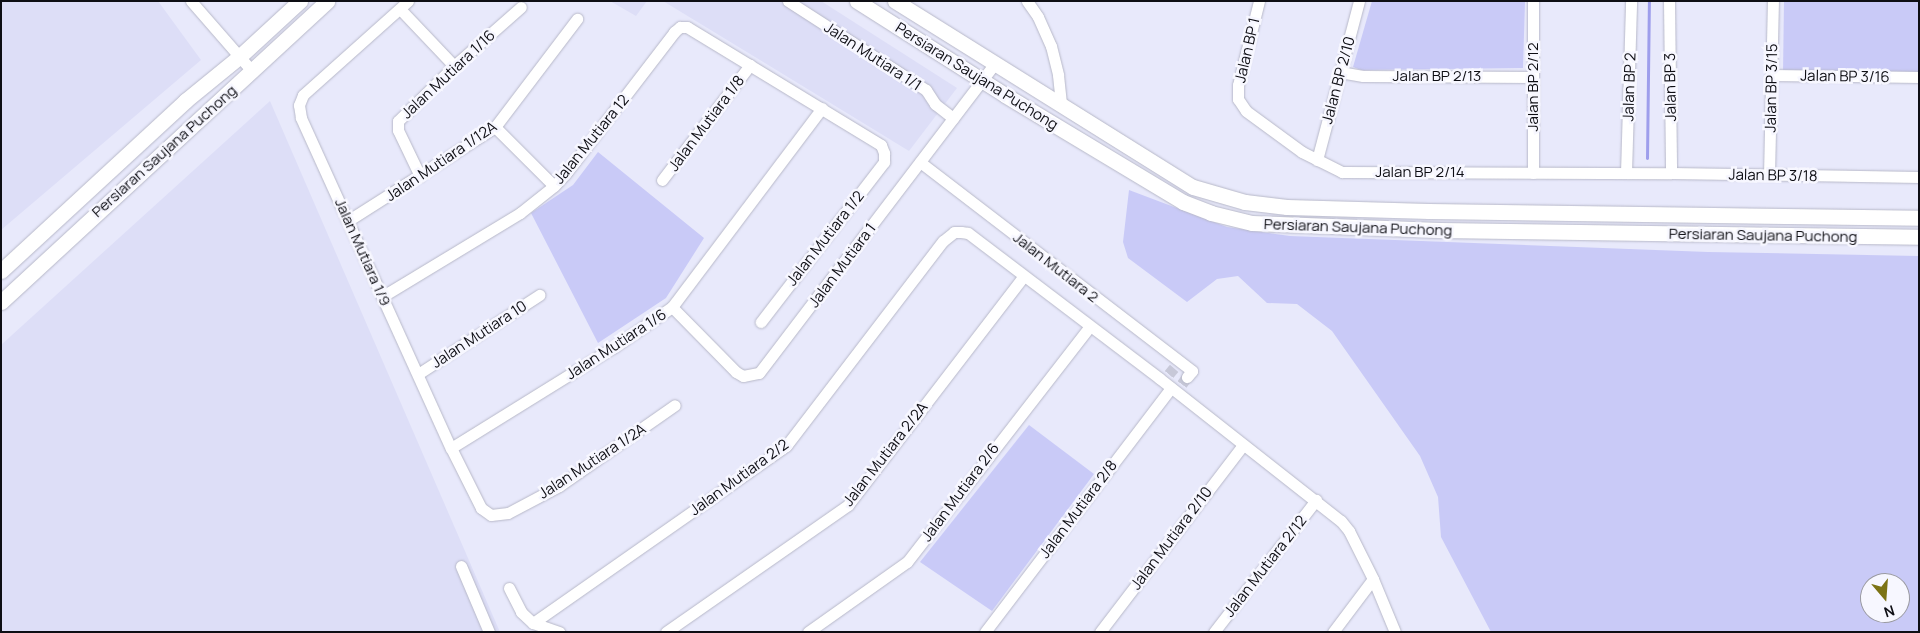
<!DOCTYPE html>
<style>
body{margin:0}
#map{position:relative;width:1920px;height:633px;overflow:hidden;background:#e8e9fb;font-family:Manrope,sans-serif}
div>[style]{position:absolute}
.built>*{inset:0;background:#dddef7}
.green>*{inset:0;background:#c9caf7}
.stream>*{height:3px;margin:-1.5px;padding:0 1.5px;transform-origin:1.5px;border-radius:1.5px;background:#9e9eec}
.street-tunnel>*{height:11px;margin-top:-5.5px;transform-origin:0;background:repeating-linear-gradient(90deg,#c7c8d8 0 11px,transparent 0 16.5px)}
.roads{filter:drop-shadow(0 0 1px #b7b8c8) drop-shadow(0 0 1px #b7b8c8)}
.street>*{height:11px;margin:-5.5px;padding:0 5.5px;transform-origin:5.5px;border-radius:5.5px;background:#fff}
.secondary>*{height:15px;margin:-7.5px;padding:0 7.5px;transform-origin:7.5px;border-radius:7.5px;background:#fff}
span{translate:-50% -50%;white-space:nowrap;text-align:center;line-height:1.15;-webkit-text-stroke:5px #f7f7ff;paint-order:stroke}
.street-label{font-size:15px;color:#0e0e14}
.frame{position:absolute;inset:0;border:2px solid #0e0e14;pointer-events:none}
.north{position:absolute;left:1860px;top:573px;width:50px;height:50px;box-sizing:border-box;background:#f7f7ff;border:1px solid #9a9aa1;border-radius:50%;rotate:162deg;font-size:14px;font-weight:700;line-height:20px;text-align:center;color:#0e0e14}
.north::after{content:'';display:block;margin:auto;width:18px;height:22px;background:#7c7315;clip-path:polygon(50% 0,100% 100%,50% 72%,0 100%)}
</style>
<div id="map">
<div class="built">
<i style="clip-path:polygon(1px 1px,158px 1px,201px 60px,1px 230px)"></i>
<i style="clip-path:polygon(610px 1px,647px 1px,636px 16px)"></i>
<i style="clip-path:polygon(663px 1px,821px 1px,957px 88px,909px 151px)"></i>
<i style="clip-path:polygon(270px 101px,500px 632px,1px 632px,1px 345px)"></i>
</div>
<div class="green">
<i style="clip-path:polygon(1372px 1px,1525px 1px,1523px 68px,1361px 70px,1353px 67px)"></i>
<i style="clip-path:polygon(1784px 1px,1919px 1px,1919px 73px,1783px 73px)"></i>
<i style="clip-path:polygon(598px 152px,704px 238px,666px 298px,598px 343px,531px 213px,573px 185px)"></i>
<i style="clip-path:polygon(evenodd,1129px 190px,1227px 227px,1290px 236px,1708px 252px,1919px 256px,1919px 632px,1491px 632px,1441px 537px,1438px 497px,1420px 456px,1332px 331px,1297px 304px,1267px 303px,1238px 276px,1217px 279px,1187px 302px,1128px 258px,1123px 242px,1129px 190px,1870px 583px,1900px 583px,1900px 613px,1870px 613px,1870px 583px)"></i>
<i style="clip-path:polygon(1029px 425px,1094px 474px,992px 611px,920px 562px)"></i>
</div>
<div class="stream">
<i style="left:1647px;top:158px;width:157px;rotate:-89.3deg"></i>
</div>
<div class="street-tunnel">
<i style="left:1169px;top:374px;width:8px;rotate:-50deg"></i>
<i style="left:1182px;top:384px;width:9px;rotate:-54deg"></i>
</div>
<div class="roads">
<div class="street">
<i style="left:191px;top:1px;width:93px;rotate:48.9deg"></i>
<i style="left:408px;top:1px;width:141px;rotate:138.2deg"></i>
<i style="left:303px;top:95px;width:11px;rotate:112deg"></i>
<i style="left:299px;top:105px;width:13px;rotate:81deg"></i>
<i style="left:301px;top:118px;width:362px;rotate:65.6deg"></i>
<i style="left:451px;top:448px;width:67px;rotate:63.4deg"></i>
<i style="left:481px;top:508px;width:12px;rotate:35deg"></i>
<i style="left:491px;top:515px;width:17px;rotate:-7deg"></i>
<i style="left:508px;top:513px;width:58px;rotate:-27.9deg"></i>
<i style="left:559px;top:486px;width:141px;rotate:-34.9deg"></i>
<i style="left:788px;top:1px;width:164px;rotate:32.8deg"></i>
<i style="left:926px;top:90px;width:17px;rotate:57deg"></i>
<i style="left:935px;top:104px;width:23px;rotate:38deg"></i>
<i style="left:1027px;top:1px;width:19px;rotate:55deg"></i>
<i style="left:1038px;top:17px;width:32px;rotate:66deg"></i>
<i style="left:1051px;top:46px;width:30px;rotate:76deg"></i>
<i style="left:1058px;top:75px;width:29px;rotate:84deg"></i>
<i style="left:1259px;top:1px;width:87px;rotate:104deg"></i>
<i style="left:1238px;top:85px;width:14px;rotate:90deg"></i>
<i style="left:1238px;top:99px;width:14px;rotate:56deg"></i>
<i style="left:1246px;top:111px;width:69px;rotate:36.2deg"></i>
<i style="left:1302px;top:152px;width:45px;rotate:26.6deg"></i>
<i style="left:1342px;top:172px;width:329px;rotate:0.2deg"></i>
<i style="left:1671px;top:173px;width:248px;rotate:0.9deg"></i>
<i style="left:1533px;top:1px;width:172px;rotate:90deg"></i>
<i style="left:1669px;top:1px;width:172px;rotate:89.3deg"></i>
<i style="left:400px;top:9px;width:79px;rotate:46.5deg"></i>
<i style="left:1340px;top:72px;width:23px;rotate:10deg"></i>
<i style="left:1363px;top:76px;width:170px;rotate:0.3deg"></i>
<i style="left:1772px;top:75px;width:147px;rotate:0.8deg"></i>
<i style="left:495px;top:127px;width:83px;rotate:45deg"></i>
<i style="left:1317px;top:160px;width:164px;rotate:-75.2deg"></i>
<i style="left:920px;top:162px;width:343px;rotate:37.5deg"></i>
<i style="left:1192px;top:371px;width:8px;rotate:130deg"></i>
<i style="left:1626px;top:173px;width:172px;rotate:-88.3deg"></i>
<i style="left:1769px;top:175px;width:174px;rotate:-88.7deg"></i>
<i style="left:420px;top:176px;width:51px;rotate:-115.6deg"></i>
<i style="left:398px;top:130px;width:9px;rotate:-90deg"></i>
<i style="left:398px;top:121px;width:78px;rotate:-44.5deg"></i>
<i style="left:454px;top:66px;width:89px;rotate:-41.4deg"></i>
<i style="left:662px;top:180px;width:145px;rotate:-52.6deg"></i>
<i style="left:349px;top:220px;width:173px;rotate:-32.5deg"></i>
<i style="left:495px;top:127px;width:136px;rotate:-52.8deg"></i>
<i style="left:383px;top:296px;width:160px;rotate:-31.2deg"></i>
<i style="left:520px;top:213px;width:43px;rotate:-38.5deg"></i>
<i style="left:554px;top:186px;width:18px;rotate:-47deg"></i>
<i style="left:566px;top:173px;width:178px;rotate:-52.5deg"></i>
<i style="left:674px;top:32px;width:8px;rotate:-40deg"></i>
<i style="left:680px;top:27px;width:7px"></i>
<i style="left:687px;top:27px;width:227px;rotate:31.3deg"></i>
<i style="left:881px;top:145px;width:9px;rotate:69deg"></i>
<i style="left:884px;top:153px;width:9px;rotate:90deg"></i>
<i style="left:884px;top:162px;width:202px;rotate:127.6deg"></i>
<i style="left:672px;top:307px;width:91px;rotate:45.4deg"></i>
<i style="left:736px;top:372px;width:8px;rotate:30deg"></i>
<i style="left:743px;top:376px;width:16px;rotate:-11deg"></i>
<i style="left:759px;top:373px;width:387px;rotate:-52.7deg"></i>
<i style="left:418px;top:374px;width:145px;rotate:-33.1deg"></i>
<i style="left:451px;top:448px;width:192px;rotate:-31.8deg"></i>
<i style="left:614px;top:347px;width:70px;rotate:-34.6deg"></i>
<i style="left:672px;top:307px;width:249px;rotate:-53deg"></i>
<i style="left:461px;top:566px;width:72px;rotate:67deg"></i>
<i style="left:509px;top:588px;width:27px;rotate:63deg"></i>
<i style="left:521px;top:612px;width:16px;rotate:43deg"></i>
<i style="left:533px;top:623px;width:28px;rotate:19deg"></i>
<i style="left:533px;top:623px;width:309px;rotate:-35deg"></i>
<i style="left:786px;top:446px;width:258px;rotate:-52.6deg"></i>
<i style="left:943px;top:241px;width:14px;rotate:-39deg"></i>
<i style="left:954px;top:232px;width:7px"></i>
<i style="left:961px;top:232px;width:7px;rotate:8deg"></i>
<i style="left:968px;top:233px;width:240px;rotate:37.2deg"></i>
<i style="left:1159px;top:378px;width:231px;rotate:38.2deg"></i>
<i style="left:1341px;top:521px;width:13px;rotate:51deg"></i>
<i style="left:1349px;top:531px;width:54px;rotate:63.4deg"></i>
<i style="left:1373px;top:579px;width:57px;rotate:67.5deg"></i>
<i style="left:666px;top:632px;width:222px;rotate:-34.9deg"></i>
<i style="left:848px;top:505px;width:287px;rotate:-52.5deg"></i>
<i style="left:808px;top:632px;width:121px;rotate:-35.3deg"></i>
<i style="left:907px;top:562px;width:297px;rotate:-52.2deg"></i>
<i style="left:985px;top:632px;width:307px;rotate:-52.7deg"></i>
<i style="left:1100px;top:632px;width:235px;rotate:-52.6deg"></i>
<i style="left:1214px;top:632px;width:167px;rotate:-52.3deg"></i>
<i style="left:1333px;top:632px;width:66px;rotate:-53deg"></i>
</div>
<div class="secondary">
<i style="left:857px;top:1px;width:175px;rotate:32.4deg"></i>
<i style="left:1005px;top:95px;width:208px;rotate:31deg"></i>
<i style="left:1183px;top:202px;width:30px;rotate:21deg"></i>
<i style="left:1211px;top:213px;width:42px;rotate:13.7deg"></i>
<i style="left:1252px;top:223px;width:188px;rotate:2.1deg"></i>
<i style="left:1440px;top:230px;width:479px;rotate:0.8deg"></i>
<i style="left:895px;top:1px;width:351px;rotate:32deg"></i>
<i style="left:1193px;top:187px;width:54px;rotate:16.1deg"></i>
<i style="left:1245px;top:202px;width:42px;rotate:6.8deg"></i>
<i style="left:1287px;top:207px;width:142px;rotate:1.6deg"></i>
<i style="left:1429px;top:211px;width:490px;rotate:0.8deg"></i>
<i style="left:1px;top:271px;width:251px;rotate:-42.7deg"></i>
<i style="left:185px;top:101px;width:70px;rotate:-39.2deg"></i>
<i style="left:239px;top:57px;width:83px;rotate:-42.6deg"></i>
<i style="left:1px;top:302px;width:444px;rotate:-42.7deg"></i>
</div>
</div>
<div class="street-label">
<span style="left:1247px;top:50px;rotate:-77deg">Jalan BP 1</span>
<span style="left:873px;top:56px;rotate:33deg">Jalan Mutiara 1/1</span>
<span style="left:448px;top:74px;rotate:-43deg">Jalan Mutiara 1/16</span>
<span style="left:977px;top:76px;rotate:32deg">Persiaran Saujana Puchong</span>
<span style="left:1437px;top:76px">Jalan BP 2/13</span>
<span style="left:1845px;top:76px;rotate:1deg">Jalan BP 3/16</span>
<span style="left:1338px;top:80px;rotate:-75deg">Jalan BP 2/10</span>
<span style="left:1533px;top:87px;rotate:-90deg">Jalan BP 2/12</span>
<span style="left:1629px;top:87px;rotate:-88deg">Jalan BP 2</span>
<span style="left:1670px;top:87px;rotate:-91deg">Jalan BP 3</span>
<span style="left:1771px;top:88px;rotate:-89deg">Jalan BP 3/15</span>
<span style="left:706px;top:123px;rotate:-53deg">Jalan Mutiara 1/8</span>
<span style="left:591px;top:139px;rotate:-51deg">Jalan Mutiara 12</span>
<span style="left:164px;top:151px;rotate:-42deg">Persiaran Saujana Puchong</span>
<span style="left:441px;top:161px;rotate:-34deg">Jalan Mutiara 1/12A</span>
<span style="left:1420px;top:172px">Jalan BP 2/14</span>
<span style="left:1773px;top:175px;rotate:1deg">Jalan BP 3/18</span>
<span style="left:1358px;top:227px;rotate:2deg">Persiaran Saujana Puchong</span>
<span style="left:1763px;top:235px;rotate:1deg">Persiaran Saujana Puchong</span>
<span style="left:825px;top:238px;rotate:-52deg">Jalan Mutiara 1/2</span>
<span style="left:363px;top:252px;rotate:66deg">Jalan Mutiara 1/9</span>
<span style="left:842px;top:265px;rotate:-53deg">Jalan Mutiara 1</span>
<span style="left:1056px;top:267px;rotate:38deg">Jalan Mutiara 2</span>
<span style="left:479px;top:334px;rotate:-33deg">Jalan Mutiara 10</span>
<span style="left:616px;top:344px;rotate:-33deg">Jalan Mutiara 1/6</span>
<span style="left:885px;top:454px;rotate:-52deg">Jalan Mutiara 2/2A</span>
<span style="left:592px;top:461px;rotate:-33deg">Jalan Mutiara 1/2A</span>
<span style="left:739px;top:477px;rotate:-36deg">Jalan Mutiara 2/2</span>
<span style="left:960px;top:492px;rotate:-53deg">Jalan Mutiara 2/6</span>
<span style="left:1078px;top:509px;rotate:-53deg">Jalan Mutiara 2/8</span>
<span style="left:1171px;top:538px;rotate:-53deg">Jalan Mutiara 2/10</span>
<span style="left:1265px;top:566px;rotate:-52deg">Jalan Mutiara 2/12</span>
</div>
<div class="frame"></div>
<div class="north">N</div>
</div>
